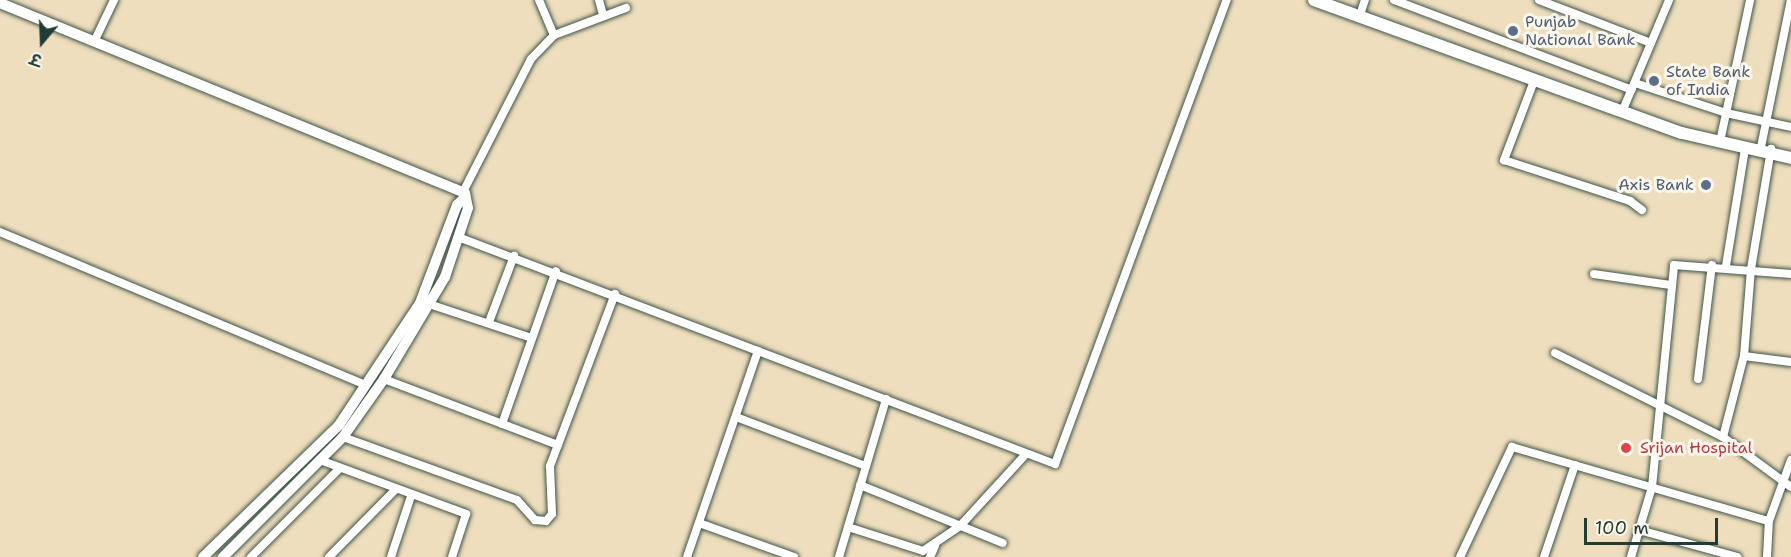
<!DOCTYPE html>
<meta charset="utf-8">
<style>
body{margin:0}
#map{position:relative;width:1791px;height:557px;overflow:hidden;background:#efdebd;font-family:"Shantell Sans","Playpen Sans Deva",sans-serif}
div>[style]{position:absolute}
.roads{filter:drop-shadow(0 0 2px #3e5549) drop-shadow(0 0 2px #3e5549)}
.street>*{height:8px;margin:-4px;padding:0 4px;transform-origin:4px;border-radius:4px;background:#fff}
.secondary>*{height:10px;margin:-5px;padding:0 5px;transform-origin:5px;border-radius:5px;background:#fff}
.primary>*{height:12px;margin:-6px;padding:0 6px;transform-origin:6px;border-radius:6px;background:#fff}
.dots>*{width:16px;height:16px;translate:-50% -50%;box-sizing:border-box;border:3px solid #fbf7ec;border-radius:50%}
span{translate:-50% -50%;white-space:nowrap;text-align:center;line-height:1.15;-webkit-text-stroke:6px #fbf7ec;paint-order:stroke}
.service-label{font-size:16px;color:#4e5e75}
.left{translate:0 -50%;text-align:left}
.right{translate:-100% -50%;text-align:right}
.health-label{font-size:16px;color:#be3a42}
.north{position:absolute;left:12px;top:12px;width:60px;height:60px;-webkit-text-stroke:4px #fbf7ec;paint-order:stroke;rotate:199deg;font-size:16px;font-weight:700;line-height:24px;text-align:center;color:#1f3d34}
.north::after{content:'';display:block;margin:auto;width:21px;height:27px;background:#1f3d34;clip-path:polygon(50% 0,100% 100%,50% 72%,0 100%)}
.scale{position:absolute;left:1584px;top:518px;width:134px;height:27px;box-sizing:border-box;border:3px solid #1f3d34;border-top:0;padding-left:8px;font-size:18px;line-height:21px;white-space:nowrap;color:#1f3d34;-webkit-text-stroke:4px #fbf7ec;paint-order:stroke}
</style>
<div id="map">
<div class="roads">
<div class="street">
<i style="left:539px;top:0;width:38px;rotate:67deg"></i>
<i style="left:599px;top:0;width:16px;rotate:75deg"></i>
<i style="left:1394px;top:0;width:254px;rotate:20.7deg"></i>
<i style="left:1539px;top:0;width:120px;rotate:21deg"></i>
<i style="left:1361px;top:12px;width:13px;rotate:-72deg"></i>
<i style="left:94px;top:42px;width:47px;rotate:-64.5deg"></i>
<i style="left:1534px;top:81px;width:85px;rotate:110.8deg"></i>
<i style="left:1504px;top:160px;width:133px;rotate:18deg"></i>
<i style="left:1630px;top:201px;width:15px;rotate:37deg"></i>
<i style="left:1635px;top:83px;width:96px;rotate:18.2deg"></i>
<i style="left:1726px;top:113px;width:66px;rotate:12.2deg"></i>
<i style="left:1622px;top:112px;width:121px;rotate:-67.2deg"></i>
<i style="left:1721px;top:137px;width:140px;rotate:-78deg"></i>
<i style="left:1760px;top:152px;width:155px;rotate:-78.5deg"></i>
<i style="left:464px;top:190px;width:147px;rotate:-62.9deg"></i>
<i style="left:531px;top:59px;width:33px;rotate:-46deg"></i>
<i style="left:554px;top:35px;width:77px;rotate:-20.6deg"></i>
<i style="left:0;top:232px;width:396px;rotate:22.7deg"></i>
<i style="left:458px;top:237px;width:639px;rotate:20.82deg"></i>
<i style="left:1055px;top:464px;width:495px;rotate:-69.7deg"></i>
<i style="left:1726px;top:266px;width:119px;rotate:-80.8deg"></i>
<i style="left:1594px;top:274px;width:77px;rotate:8.2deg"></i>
<i style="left:432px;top:305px;width:105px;rotate:18.3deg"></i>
<i style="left:489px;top:322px;width:71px;rotate:-69.3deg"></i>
<i style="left:1555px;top:353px;width:188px;rotate:26.6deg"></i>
<i style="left:1723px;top:437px;width:84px;rotate:36.3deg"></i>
<i style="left:1744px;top:356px;width:47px;rotate:7.3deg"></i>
<i style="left:384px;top:379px;width:186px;rotate:20.8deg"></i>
<i style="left:1698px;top:379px;width:115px;rotate:-83deg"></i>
<i style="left:736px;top:417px;width:139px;rotate:20.7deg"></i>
<i style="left:502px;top:424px;width:162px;rotate:-70.6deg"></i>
<i style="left:343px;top:437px;width:185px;rotate:19.9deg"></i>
<i style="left:517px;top:500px;width:27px;rotate:48deg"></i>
<i style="left:535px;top:520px;width:11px;rotate:5deg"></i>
<i style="left:546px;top:521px;width:9px;rotate:-49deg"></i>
<i style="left:552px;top:514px;width:48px;rotate:-92.4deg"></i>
<i style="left:550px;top:466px;width:184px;rotate:-69.3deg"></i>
<i style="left:1723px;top:437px;width:84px;rotate:-75.5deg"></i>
<i style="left:1744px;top:356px;width:87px;rotate:-85.4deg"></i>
<i style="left:1751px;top:269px;width:122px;rotate:-80.5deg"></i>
<i style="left:320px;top:460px;width:156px;rotate:20.3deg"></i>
<i style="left:466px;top:514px;width:45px;rotate:108deg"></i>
<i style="left:860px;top:485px;width:154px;rotate:22.1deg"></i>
<i style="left:699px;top:523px;width:101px;rotate:19.7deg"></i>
<i style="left:848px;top:527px;width:79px;rotate:17.7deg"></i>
<i style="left:923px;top:551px;width:45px;rotate:-34deg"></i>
<i style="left:960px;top:526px;width:96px;rotate:-47.5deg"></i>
<i style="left:1639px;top:530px;width:102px;rotate:15.4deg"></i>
<i style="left:251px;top:557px;width:126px;rotate:-45deg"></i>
<i style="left:329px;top:557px;width:93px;rotate:-45.4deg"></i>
<i style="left:391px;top:557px;width:64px;rotate:-71.8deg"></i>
<i style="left:687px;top:557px;width:218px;rotate:-71deg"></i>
<i style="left:839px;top:557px;width:165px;rotate:-73.4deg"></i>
<i style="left:930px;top:557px;width:12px;rotate:-66deg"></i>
<i style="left:1460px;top:557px;width:122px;rotate:-64.7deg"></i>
<i style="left:1512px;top:447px;width:267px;rotate:16.1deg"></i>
<i style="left:1544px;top:557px;width:97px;rotate:-71.4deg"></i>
<i style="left:1631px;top:557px;width:73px;rotate:-73.3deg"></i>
<i style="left:1652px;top:487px;width:223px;rotate:-84.3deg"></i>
<i style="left:1674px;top:265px;width:117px;rotate:4.4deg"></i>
<i style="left:1767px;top:557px;width:36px;rotate:-87deg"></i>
<i style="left:1769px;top:521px;width:65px;rotate:-70.2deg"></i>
</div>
<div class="secondary">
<i style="left:0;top:3px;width:502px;rotate:22.23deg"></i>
<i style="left:465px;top:193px;width:15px;rotate:79deg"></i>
<i style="left:468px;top:208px;width:73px;rotate:108.4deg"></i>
<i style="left:445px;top:277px;width:119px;rotate:120.9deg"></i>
<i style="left:384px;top:379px;width:71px;rotate:125.3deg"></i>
<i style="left:343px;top:437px;width:170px;rotate:135deg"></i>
<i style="left:203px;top:557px;width:190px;rotate:-44.1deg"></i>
<i style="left:339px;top:425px;width:146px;rotate:-56.4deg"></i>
<i style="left:420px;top:303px;width:105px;rotate:-69.3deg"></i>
<i style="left:457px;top:205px;width:11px;rotate:-45deg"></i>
</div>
<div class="primary">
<i style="left:1314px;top:0;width:391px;rotate:19.9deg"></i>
<i style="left:1682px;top:133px;width:112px;rotate:12.9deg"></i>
</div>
</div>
<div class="dots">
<i style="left:1513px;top:31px;background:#5c6f8a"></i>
<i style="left:1654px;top:81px;background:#5c6f8a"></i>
<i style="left:1706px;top:185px;background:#5c6f8a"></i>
<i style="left:1626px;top:448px;background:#e0444e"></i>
</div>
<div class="service-label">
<span class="left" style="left:1525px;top:31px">Punjab<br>National Bank</span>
<span class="left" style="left:1666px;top:81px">State Bank<br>of India</span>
<span class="right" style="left:1694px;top:185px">Axis Bank</span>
</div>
<div class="health-label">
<span class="left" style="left:1640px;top:448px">Srijan Hospital</span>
</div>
<div class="north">उ</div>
<div class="scale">100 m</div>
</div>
